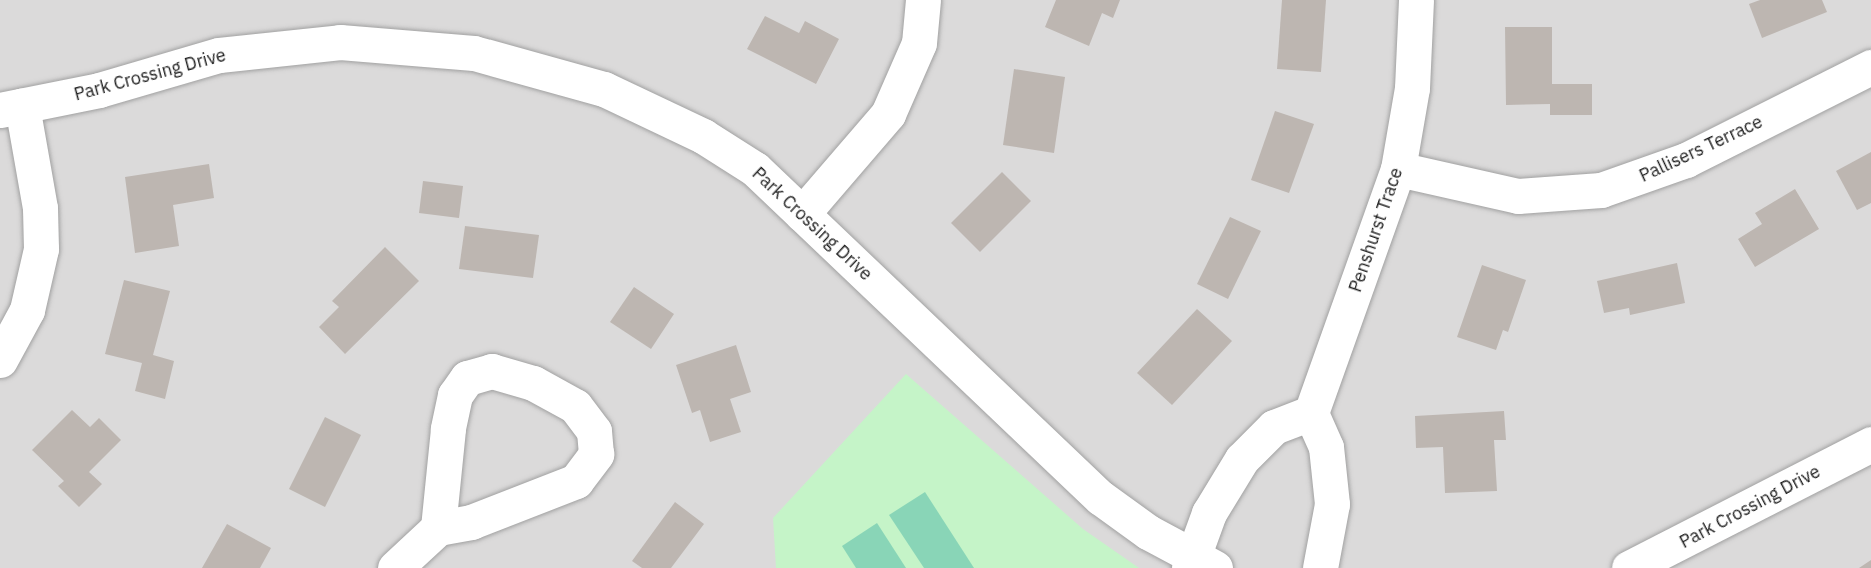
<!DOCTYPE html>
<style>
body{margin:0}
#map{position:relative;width:1871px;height:568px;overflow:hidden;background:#edeae4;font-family:"IBM Plex Sans",sans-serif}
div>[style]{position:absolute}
.residential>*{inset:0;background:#dbdada}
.park>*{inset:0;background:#c5f4c8}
.pitch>*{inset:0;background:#89d5b7}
.building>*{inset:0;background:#bdb6b1}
.roads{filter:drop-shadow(0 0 2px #a1a1a1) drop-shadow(0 0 2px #a1a1a1)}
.minor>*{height:35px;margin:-17.5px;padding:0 17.5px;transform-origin:17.5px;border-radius:17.5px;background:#fff}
span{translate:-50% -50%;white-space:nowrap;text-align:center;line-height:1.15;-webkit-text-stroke:7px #fff;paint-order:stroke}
.street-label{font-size:18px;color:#1d1d1d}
</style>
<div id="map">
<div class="residential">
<i style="clip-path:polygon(0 0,1871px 0,1871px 568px,0 568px)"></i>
</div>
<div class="park">
<i style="clip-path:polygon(906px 374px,1083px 529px,1139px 568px,776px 568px,773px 518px)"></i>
</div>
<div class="pitch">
<i style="clip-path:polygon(925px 492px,974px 568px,924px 568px,889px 515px)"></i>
<i style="clip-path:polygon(877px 523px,906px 568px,856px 568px,842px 546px)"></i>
</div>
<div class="building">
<i style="clip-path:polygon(1056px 0,1120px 0,1113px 18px,1102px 13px,1089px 46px,1045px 27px)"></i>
<i style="clip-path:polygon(1282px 0,1326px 0,1321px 72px,1277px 69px)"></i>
<i style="clip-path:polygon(1760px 0,1822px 0,1827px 12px,1762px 38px,1749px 4px)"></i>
<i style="clip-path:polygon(765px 16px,799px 33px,805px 21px,839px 39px,816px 84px,747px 49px)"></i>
<i style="clip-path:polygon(1505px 27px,1552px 27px,1552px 84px,1592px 84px,1592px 115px,1550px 115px,1550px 104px,1506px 105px)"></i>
<i style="clip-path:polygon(1014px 69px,1065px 77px,1054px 153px,1003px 145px)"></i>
<i style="clip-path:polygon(1275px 111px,1314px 124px,1289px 193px,1251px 180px)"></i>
<i style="clip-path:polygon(1871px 152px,1871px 203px,1857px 210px,1836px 171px)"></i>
<i style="clip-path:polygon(209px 164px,214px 198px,173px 205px,179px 246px,135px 253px,125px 177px)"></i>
<i style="clip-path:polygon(1002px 172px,1031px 201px,980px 252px,951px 223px)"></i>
<i style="clip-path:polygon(423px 181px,463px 186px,459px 218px,419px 213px)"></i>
<i style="clip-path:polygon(1795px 189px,1819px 229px,1755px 267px,1738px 239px,1762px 224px,1755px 213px)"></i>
<i style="clip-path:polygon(1230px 217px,1261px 231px,1228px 299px,1197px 284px)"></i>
<i style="clip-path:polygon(465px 226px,539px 235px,533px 278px,459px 269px)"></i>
<i style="clip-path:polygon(385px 247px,419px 281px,345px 354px,319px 327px,339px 307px,332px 301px)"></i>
<i style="clip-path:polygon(1677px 263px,1685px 303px,1630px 315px,1629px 308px,1604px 313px,1597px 281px)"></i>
<i style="clip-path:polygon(1482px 265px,1526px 280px,1508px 332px,1503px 330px,1496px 350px,1457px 337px)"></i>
<i style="clip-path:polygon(124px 280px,170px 291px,153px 355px,174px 361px,165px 399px,135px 391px,142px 363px,105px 354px)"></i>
<i style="clip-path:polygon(634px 287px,674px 314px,651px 349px,610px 322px)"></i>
<i style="clip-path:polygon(1197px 309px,1232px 341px,1172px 405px,1137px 373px)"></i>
<i style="clip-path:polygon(736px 345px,751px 392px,730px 399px,741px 432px,710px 442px,700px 410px,692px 413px,676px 365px)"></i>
<i style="clip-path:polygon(72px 410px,90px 427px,99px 418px,121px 440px,89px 472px,102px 484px,79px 507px,58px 486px,64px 481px,32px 450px)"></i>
<i style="clip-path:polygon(1504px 411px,1506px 440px,1494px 440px,1497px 491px,1445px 493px,1443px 447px,1416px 448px,1415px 416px)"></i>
<i style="clip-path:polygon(325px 417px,361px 435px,325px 507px,289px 489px)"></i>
<i style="clip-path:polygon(675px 502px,704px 524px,671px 568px,642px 568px,632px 561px)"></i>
<i style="clip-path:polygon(227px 524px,271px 548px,260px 568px,202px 568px)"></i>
<i style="clip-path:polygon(1871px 560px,1871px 568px,1859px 568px)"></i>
</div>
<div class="roads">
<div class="minor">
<i style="left:0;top:110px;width:101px;rotate:-11.4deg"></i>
<i style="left:99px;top:90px;width:125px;rotate:-16.3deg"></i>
<i style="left:219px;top:55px;width:122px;rotate:-6.1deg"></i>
<i style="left:340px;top:42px;width:134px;rotate:4.7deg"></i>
<i style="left:474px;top:53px;width:135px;rotate:15.5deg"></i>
<i style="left:604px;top:89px;width:110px;rotate:25.4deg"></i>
<i style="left:703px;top:136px;width:62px;rotate:32.4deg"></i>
<i style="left:755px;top:169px;width:477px;rotate:43.6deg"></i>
<i style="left:1101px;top:498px;width:58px;rotate:35.9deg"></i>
<i style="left:1148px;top:532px;width:76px;rotate:28.2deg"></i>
<i style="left:1398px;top:169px;width:123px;rotate:12.7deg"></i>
<i style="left:1518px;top:196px;width:83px;rotate:-4.1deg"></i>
<i style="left:1601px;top:190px;width:90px;rotate:-19.4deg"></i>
<i style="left:1686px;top:160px;width:207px;rotate:-26.7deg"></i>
<i style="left:802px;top:214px;width:132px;rotate:-49.3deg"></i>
<i style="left:888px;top:114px;width:77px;rotate:-66.4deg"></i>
<i style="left:919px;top:43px;width:43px;rotate:-84.7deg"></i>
<i style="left:0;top:360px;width:57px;rotate:-61.6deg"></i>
<i style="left:27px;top:310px;width:63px;rotate:-77.1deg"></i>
<i style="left:41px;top:249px;width:41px;rotate:-91.4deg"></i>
<i style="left:40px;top:208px;width:104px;rotate:-100deg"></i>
<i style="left:395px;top:568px;width:59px;rotate:-42.9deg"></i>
<i style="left:438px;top:528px;width:34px;rotate:-10deg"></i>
<i style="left:471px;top:522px;width:113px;rotate:-21.3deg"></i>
<i style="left:576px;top:481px;width:34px;rotate:-53deg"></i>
<i style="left:596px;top:454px;width:23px;rotate:-95deg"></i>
<i style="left:594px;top:431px;width:31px;rotate:-127deg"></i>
<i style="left:575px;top:406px;width:48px;rotate:-151.3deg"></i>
<i style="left:533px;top:383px;width:43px;rotate:-163.7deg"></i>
<i style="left:492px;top:371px;width:26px;rotate:164deg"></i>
<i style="left:467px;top:378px;width:21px;rotate:125deg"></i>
<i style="left:455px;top:395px;width:35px;rotate:102deg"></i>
<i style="left:448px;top:429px;width:100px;rotate:95.8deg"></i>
<i style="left:1189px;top:568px;width:59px;rotate:-70deg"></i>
<i style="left:1209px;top:513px;width:63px;rotate:-58.6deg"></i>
<i style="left:1242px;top:459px;width:45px;rotate:-45deg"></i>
<i style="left:1274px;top:427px;width:40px;rotate:-21deg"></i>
<i style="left:1320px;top:568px;width:65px;rotate:-79.4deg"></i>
<i style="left:1332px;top:504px;width:57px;rotate:-96deg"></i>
<i style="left:1326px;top:447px;width:37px;rotate:-114deg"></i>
<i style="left:1311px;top:413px;width:259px;rotate:-70.4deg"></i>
<i style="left:1398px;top:169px;width:82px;rotate:-80.2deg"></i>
<i style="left:1412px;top:88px;width:88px;rotate:-87.4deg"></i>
<i style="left:1629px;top:568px;width:272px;rotate:-27.1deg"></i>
</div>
</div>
<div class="street-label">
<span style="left:150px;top:75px;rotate:-15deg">Park Crossing Drive</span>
<span style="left:1701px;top:149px;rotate:-25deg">Pallisers Terrace</span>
<span style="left:812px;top:224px;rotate:43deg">Park Crossing Drive</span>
<span style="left:1376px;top:230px;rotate:-71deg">Penshurst Trace</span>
<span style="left:1750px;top:507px;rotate:-28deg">Park Crossing Drive</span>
</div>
</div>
